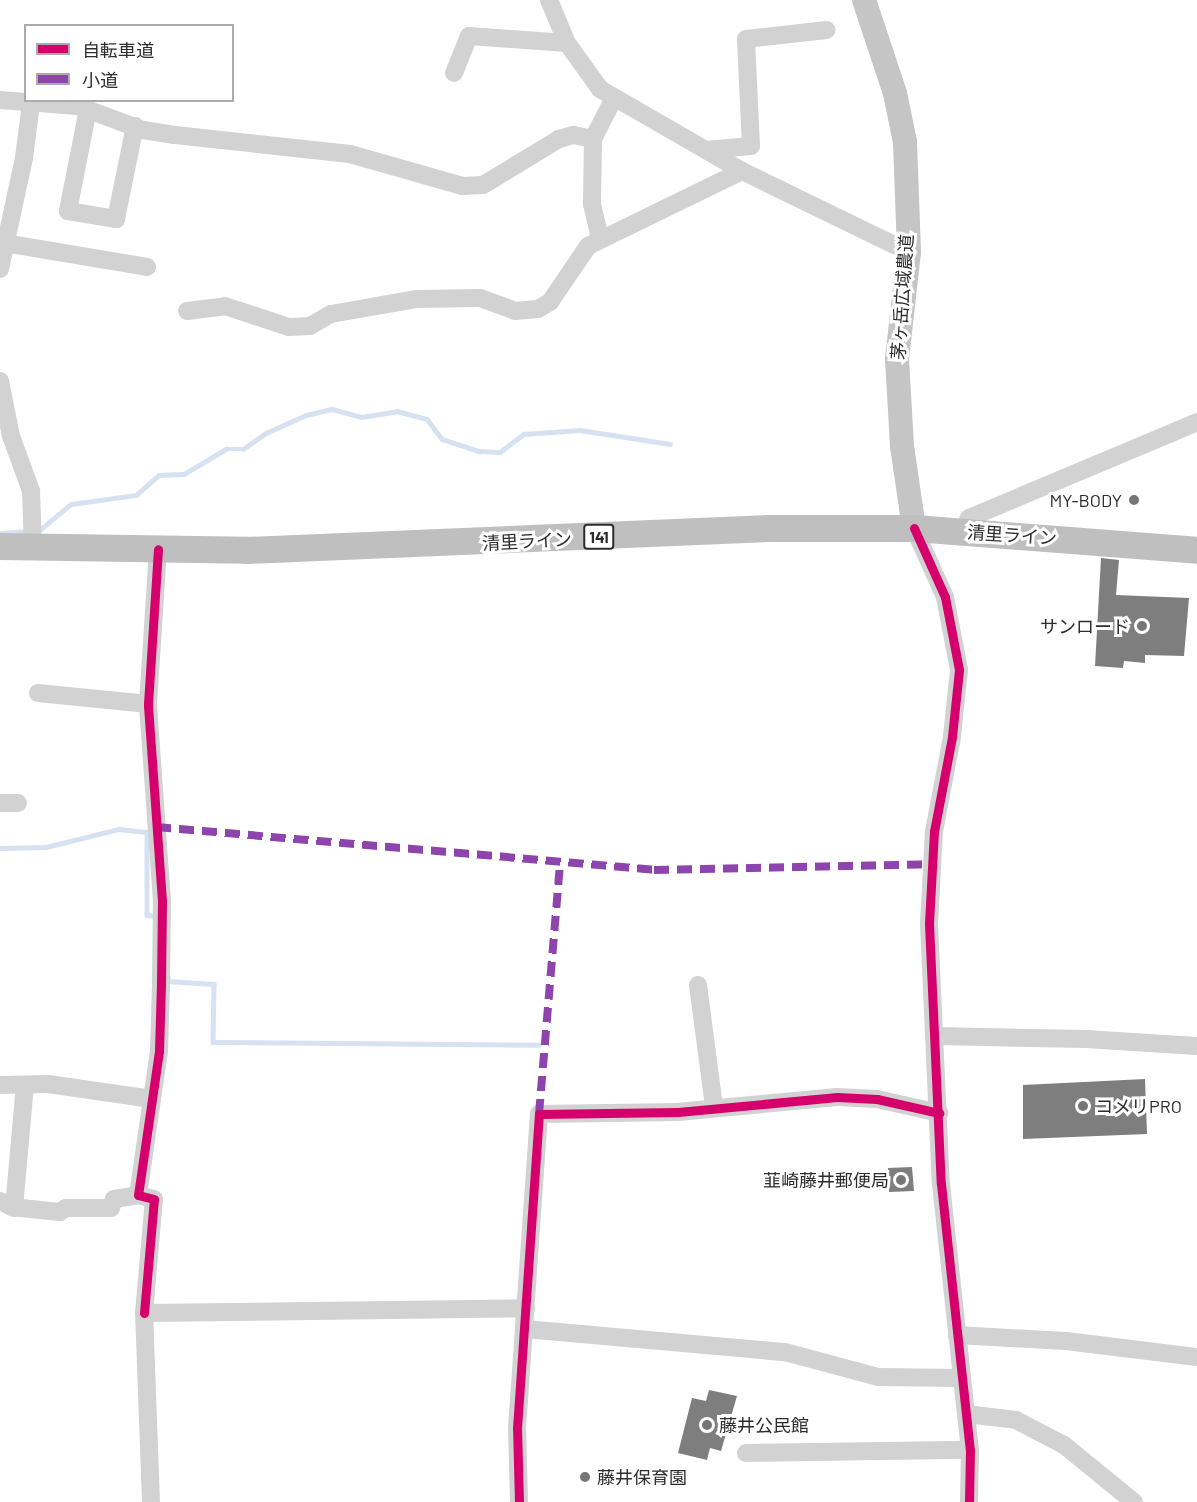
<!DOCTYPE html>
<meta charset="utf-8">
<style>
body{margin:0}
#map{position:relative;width:1197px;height:1502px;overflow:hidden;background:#fff;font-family:Barlow,"Noto Sans JP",sans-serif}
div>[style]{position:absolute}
.stream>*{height:4.5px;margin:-2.25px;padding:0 2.25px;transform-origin:2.25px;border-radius:2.25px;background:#d6e1f2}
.building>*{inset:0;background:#7e7e7e}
.minor>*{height:18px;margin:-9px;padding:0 9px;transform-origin:9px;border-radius:9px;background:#d2d2d2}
.major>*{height:24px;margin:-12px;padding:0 12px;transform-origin:12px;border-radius:12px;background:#c5c5c5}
.highway>*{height:27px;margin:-13.5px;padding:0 13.5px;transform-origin:13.5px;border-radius:13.5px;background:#bfbfbf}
.quiet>*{height:8px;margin-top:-4px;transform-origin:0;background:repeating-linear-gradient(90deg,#8e44ad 0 15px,transparent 0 23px)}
.cycleway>*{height:9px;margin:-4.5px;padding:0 4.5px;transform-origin:4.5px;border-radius:4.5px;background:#d6006c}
.dots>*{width:16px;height:16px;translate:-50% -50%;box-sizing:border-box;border:3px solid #fff;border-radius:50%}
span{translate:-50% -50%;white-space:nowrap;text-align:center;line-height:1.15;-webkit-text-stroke:6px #fff;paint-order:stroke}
.shield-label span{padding:2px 4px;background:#fff;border:2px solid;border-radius:4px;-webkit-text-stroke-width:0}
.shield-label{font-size:16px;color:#2d2d2d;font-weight:700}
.street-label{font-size:18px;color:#2d2d2d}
.poi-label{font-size:18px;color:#2d2d2d}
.right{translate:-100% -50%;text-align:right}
.left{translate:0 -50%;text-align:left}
.legend{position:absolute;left:24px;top:24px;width:210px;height:78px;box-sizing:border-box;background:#fff;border:2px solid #ababab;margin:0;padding:8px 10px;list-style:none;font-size:18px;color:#2d2d2d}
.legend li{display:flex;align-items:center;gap:12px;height:30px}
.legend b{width:30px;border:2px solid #ababab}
</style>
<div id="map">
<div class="stream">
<i style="left:36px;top:530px;width:5px;rotate:-11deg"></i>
<i style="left:41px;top:529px;width:39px;rotate:-40deg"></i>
<i style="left:71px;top:504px;width:66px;rotate:-7.9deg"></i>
<i style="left:136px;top:495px;width:30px;rotate:-41deg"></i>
<i style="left:159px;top:475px;width:25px;rotate:-2deg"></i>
<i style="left:184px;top:474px;width:49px;rotate:-30.8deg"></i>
<i style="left:226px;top:449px;width:17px"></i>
<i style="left:243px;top:449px;width:28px;rotate:-35deg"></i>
<i style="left:266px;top:433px;width:44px;rotate:-24.2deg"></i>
<i style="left:306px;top:415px;width:27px;rotate:-13deg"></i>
<i style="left:332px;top:409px;width:30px;rotate:15deg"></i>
<i style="left:361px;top:417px;width:36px;rotate:-9deg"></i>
<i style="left:397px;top:411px;width:31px;rotate:15deg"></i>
<i style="left:427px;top:419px;width:25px;rotate:53deg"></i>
<i style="left:442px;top:439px;width:40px;rotate:18deg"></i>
<i style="left:480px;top:451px;width:20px;rotate:3deg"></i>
<i style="left:500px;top:452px;width:30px;rotate:-37deg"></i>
<i style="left:524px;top:434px;width:56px;rotate:-4.1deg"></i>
<i style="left:580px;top:430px;width:91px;rotate:8.8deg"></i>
<i style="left:0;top:533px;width:27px;rotate:-4deg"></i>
<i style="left:0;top:848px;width:46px;rotate:-1.2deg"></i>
<i style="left:46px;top:847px;width:75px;rotate:-13.9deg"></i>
<i style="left:119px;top:829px;width:28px;rotate:6deg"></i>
<i style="left:147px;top:832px;width:83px;rotate:90deg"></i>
<i style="left:147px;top:915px;width:12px;rotate:5deg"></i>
<i style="left:168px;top:977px;width:4px;rotate:90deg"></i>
<i style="left:168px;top:981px;width:46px;rotate:3.7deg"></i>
<i style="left:214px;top:984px;width:58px;rotate:91deg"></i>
<i style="left:213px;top:1042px;width:326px;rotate:0.5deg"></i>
</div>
<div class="building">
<i style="clip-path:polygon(1101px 558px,1119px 560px,1116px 595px,1189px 598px,1184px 656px,1145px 655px,1145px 663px,1124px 661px,1123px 668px,1095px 666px)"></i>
<i style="clip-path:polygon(1145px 1079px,1147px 1134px,1023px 1139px,1023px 1085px)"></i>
<i style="clip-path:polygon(912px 1167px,914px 1191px,889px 1192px,888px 1168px)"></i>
<i style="clip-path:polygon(709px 1390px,737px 1396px,721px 1451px,710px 1448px,707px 1460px,678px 1453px,692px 1398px,706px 1401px)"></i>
</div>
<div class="minor">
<i style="left:549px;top:0;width:47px;rotate:67.3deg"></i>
<i style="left:567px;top:43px;width:57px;rotate:54.3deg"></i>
<i style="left:600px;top:89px;width:164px;rotate:30deg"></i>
<i style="left:742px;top:171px;width:186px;rotate:25.9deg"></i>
<i style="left:454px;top:73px;width:40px;rotate:-68deg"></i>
<i style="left:469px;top:36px;width:98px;rotate:4.1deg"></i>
<i style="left:0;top:100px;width:78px;rotate:4.4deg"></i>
<i style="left:78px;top:106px;width:69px;rotate:20.3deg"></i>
<i style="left:143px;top:130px;width:32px;rotate:9deg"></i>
<i style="left:175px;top:135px;width:176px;rotate:6.2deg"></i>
<i style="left:350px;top:154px;width:116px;rotate:15.9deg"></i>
<i style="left:462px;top:186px;width:21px;rotate:-3deg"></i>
<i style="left:483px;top:185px;width:89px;rotate:-31.2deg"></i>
<i style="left:559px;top:139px;width:15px;rotate:-16deg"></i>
<i style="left:573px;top:135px;width:20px;rotate:11deg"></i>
<i style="left:593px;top:139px;width:46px;rotate:-62.9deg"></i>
<i style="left:88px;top:109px;width:104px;rotate:101.1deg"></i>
<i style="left:68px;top:211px;width:49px;rotate:9.5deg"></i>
<i style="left:116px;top:219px;width:95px;rotate:-78.5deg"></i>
<i style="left:593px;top:139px;width:65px;rotate:90.9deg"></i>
<i style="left:592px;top:204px;width:36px;rotate:77deg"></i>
<i style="left:706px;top:150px;width:45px;rotate:-5.1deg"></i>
<i style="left:751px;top:146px;width:107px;rotate:-92.7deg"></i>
<i style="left:746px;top:39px;width:81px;rotate:-6.4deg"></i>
<i style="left:4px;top:243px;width:145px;rotate:9.5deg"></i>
<i style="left:0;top:269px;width:114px;rotate:-77.8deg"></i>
<i style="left:24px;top:158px;width:55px;rotate:-82.7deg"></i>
<i style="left:187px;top:311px;width:38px;rotate:-7deg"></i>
<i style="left:225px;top:306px;width:67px;rotate:18.2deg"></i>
<i style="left:289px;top:327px;width:21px;rotate:-3deg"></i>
<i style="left:310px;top:326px;width:24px;rotate:-30deg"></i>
<i style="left:331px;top:314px;width:86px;rotate:-10deg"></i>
<i style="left:416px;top:299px;width:64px;rotate:-0.9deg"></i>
<i style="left:480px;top:298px;width:37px;rotate:20deg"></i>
<i style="left:515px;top:311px;width:23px;rotate:-5deg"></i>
<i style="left:538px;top:309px;width:14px;rotate:-30deg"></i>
<i style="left:550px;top:302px;width:68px;rotate:-55.8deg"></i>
<i style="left:588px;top:246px;width:171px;rotate:-26deg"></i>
<i style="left:0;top:381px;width:56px;rotate:78.7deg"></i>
<i style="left:11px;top:436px;width:59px;rotate:70deg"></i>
<i style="left:31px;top:491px;width:56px;rotate:88deg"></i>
<i style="left:914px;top:528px;width:76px;rotate:65.8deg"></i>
<i style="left:945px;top:597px;width:74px;rotate:79.1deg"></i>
<i style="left:959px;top:670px;width:67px;rotate:96deg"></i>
<i style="left:952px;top:737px;width:96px;rotate:100.8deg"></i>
<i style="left:934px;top:831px;width:93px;rotate:93.1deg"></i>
<i style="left:929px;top:924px;width:260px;rotate:87.4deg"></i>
<i style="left:941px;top:1184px;width:268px;rotate:83.8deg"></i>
<i style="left:970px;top:1450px;width:52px;rotate:91.1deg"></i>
<i style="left:963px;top:531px;width:14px;rotate:-65deg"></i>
<i style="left:969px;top:518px;width:247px;rotate:-22.8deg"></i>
<i style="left:38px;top:693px;width:111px;rotate:5.7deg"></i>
<i style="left:0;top:803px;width:18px"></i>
<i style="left:698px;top:985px;width:123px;rotate:82.5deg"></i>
<i style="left:937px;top:1036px;width:149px;rotate:1.2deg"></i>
<i style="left:1086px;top:1039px;width:111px;rotate:3.6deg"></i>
<i style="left:0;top:1085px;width:48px;rotate:-1.2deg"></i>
<i style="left:48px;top:1084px;width:105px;rotate:8.2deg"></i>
<i style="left:0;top:1201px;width:13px;rotate:27deg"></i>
<i style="left:12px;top:1207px;width:48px;rotate:5.9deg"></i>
<i style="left:60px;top:1212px;width:7px;rotate:-34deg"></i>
<i style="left:66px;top:1208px;width:45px"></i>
<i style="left:111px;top:1208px;width:9px;rotate:-72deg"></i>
<i style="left:114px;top:1199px;width:24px;rotate:-9deg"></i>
<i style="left:14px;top:1208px;width:123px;rotate:-84.9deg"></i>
<i style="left:144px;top:1313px;width:114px;rotate:-85deg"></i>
<i style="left:154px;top:1199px;width:16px;rotate:-166deg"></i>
<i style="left:138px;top:1195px;width:146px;rotate:-81.7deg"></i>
<i style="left:159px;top:1051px;width:68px;rotate:-88.3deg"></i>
<i style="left:161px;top:983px;width:82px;rotate:-89.3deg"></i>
<i style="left:162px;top:901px;width:197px;rotate:-94.1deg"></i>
<i style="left:148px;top:704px;width:155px;rotate:-86.3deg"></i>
<i style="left:525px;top:1329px;width:261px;rotate:5.1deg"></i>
<i style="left:785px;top:1352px;width:96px;rotate:15deg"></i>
<i style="left:878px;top:1377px;width:84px;rotate:0.7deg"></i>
<i style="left:957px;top:1335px;width:109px;rotate:3.2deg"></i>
<i style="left:1066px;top:1341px;width:132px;rotate:7deg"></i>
<i style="left:966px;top:1414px;width:50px;rotate:6.8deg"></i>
<i style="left:1016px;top:1420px;width:54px;rotate:27.5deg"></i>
<i style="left:1064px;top:1445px;width:90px;rotate:39.2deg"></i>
<i style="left:746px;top:1453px;width:224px;rotate:-0.8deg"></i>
<i style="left:151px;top:1502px;width:189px;rotate:-92.1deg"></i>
<i style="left:144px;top:1313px;width:382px;rotate:-0.7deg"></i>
<i style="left:519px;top:1502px;width:74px;rotate:-91.5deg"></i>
<i style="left:517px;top:1428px;width:315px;rotate:-86deg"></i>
<i style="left:539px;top:1114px;width:139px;rotate:-0.8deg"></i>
<i style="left:678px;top:1112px;width:160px;rotate:-5.4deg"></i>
<i style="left:837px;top:1097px;width:40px;rotate:2.9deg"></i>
<i style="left:877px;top:1099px;width:64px;rotate:12.7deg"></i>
</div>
<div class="major">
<i style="left:864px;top:0;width:98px;rotate:71.6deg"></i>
<i style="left:895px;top:93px;width:50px;rotate:78.5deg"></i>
<i style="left:905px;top:142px;width:110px;rotate:87.9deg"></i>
<i style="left:909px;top:252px;width:108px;rotate:96.4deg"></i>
<i style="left:897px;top:359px;width:87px;rotate:86.7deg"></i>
<i style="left:902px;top:446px;width:83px;rotate:81.7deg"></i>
</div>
<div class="highway">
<i style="left:0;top:546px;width:246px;rotate:0.9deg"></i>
<i style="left:246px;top:550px;width:523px;rotate:-2.41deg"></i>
<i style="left:769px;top:528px;width:145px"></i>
<i style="left:914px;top:528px;width:284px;rotate:4.4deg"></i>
</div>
<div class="quiet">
<i style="left:156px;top:827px;width:500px;rotate:4.9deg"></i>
<i style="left:654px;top:870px;width:277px;rotate:-1.2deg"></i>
<i style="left:539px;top:1114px;width:253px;rotate:-85.2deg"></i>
</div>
<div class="cycleway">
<i style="left:914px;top:528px;width:76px;rotate:65.8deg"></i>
<i style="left:945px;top:597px;width:74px;rotate:79.1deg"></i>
<i style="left:959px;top:670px;width:67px;rotate:96deg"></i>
<i style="left:952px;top:737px;width:96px;rotate:100.8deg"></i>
<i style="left:934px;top:831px;width:93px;rotate:93.1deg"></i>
<i style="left:929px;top:924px;width:260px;rotate:87.4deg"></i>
<i style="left:941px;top:1184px;width:268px;rotate:83.8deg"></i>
<i style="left:970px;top:1450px;width:52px;rotate:91.1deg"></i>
<i style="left:144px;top:1313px;width:114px;rotate:-85deg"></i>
<i style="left:154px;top:1199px;width:16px;rotate:-166deg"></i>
<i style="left:138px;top:1195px;width:146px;rotate:-81.7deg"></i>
<i style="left:159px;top:1051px;width:68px;rotate:-88.3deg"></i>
<i style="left:161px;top:983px;width:82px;rotate:-89.3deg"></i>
<i style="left:162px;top:901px;width:197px;rotate:-94.1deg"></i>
<i style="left:148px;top:704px;width:155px;rotate:-86.3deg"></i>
<i style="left:519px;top:1502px;width:74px;rotate:-91.5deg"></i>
<i style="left:517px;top:1428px;width:315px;rotate:-86deg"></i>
<i style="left:539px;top:1114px;width:139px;rotate:-0.8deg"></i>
<i style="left:678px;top:1112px;width:160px;rotate:-5.4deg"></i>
<i style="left:837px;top:1097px;width:40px;rotate:2.9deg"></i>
<i style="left:877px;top:1099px;width:64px;rotate:12.7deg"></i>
</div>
<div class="dots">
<i style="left:1134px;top:500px;background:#767676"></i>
<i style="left:1142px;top:626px;background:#767676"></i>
<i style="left:1083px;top:1106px;background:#767676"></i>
<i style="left:901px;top:1180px;background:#767676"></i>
<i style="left:707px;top:1425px;background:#767676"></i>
<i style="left:585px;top:1477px;background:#767676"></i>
</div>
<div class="shield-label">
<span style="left:599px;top:537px">141</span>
</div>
<div class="street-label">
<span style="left:902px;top:297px;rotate:-86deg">茅ヶ岳広域農道</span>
<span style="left:1012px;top:535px;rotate:4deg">清里ライン</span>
<span style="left:527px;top:541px;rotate:-3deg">清里ライン</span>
</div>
<div class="poi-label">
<span class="right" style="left:1122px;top:500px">MY-BODY</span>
<span class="right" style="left:1130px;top:626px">サンロード</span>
<span class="left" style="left:1095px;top:1106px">コメリPRO</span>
<span class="right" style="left:889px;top:1180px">韮崎藤井郵便局</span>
<span class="left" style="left:719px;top:1425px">藤井公民館</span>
<span class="left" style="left:597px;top:1477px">藤井保育園</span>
</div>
<ul class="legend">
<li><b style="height:8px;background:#d6006c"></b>自転車道</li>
<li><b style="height:8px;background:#8e44ad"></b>小道</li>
</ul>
</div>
